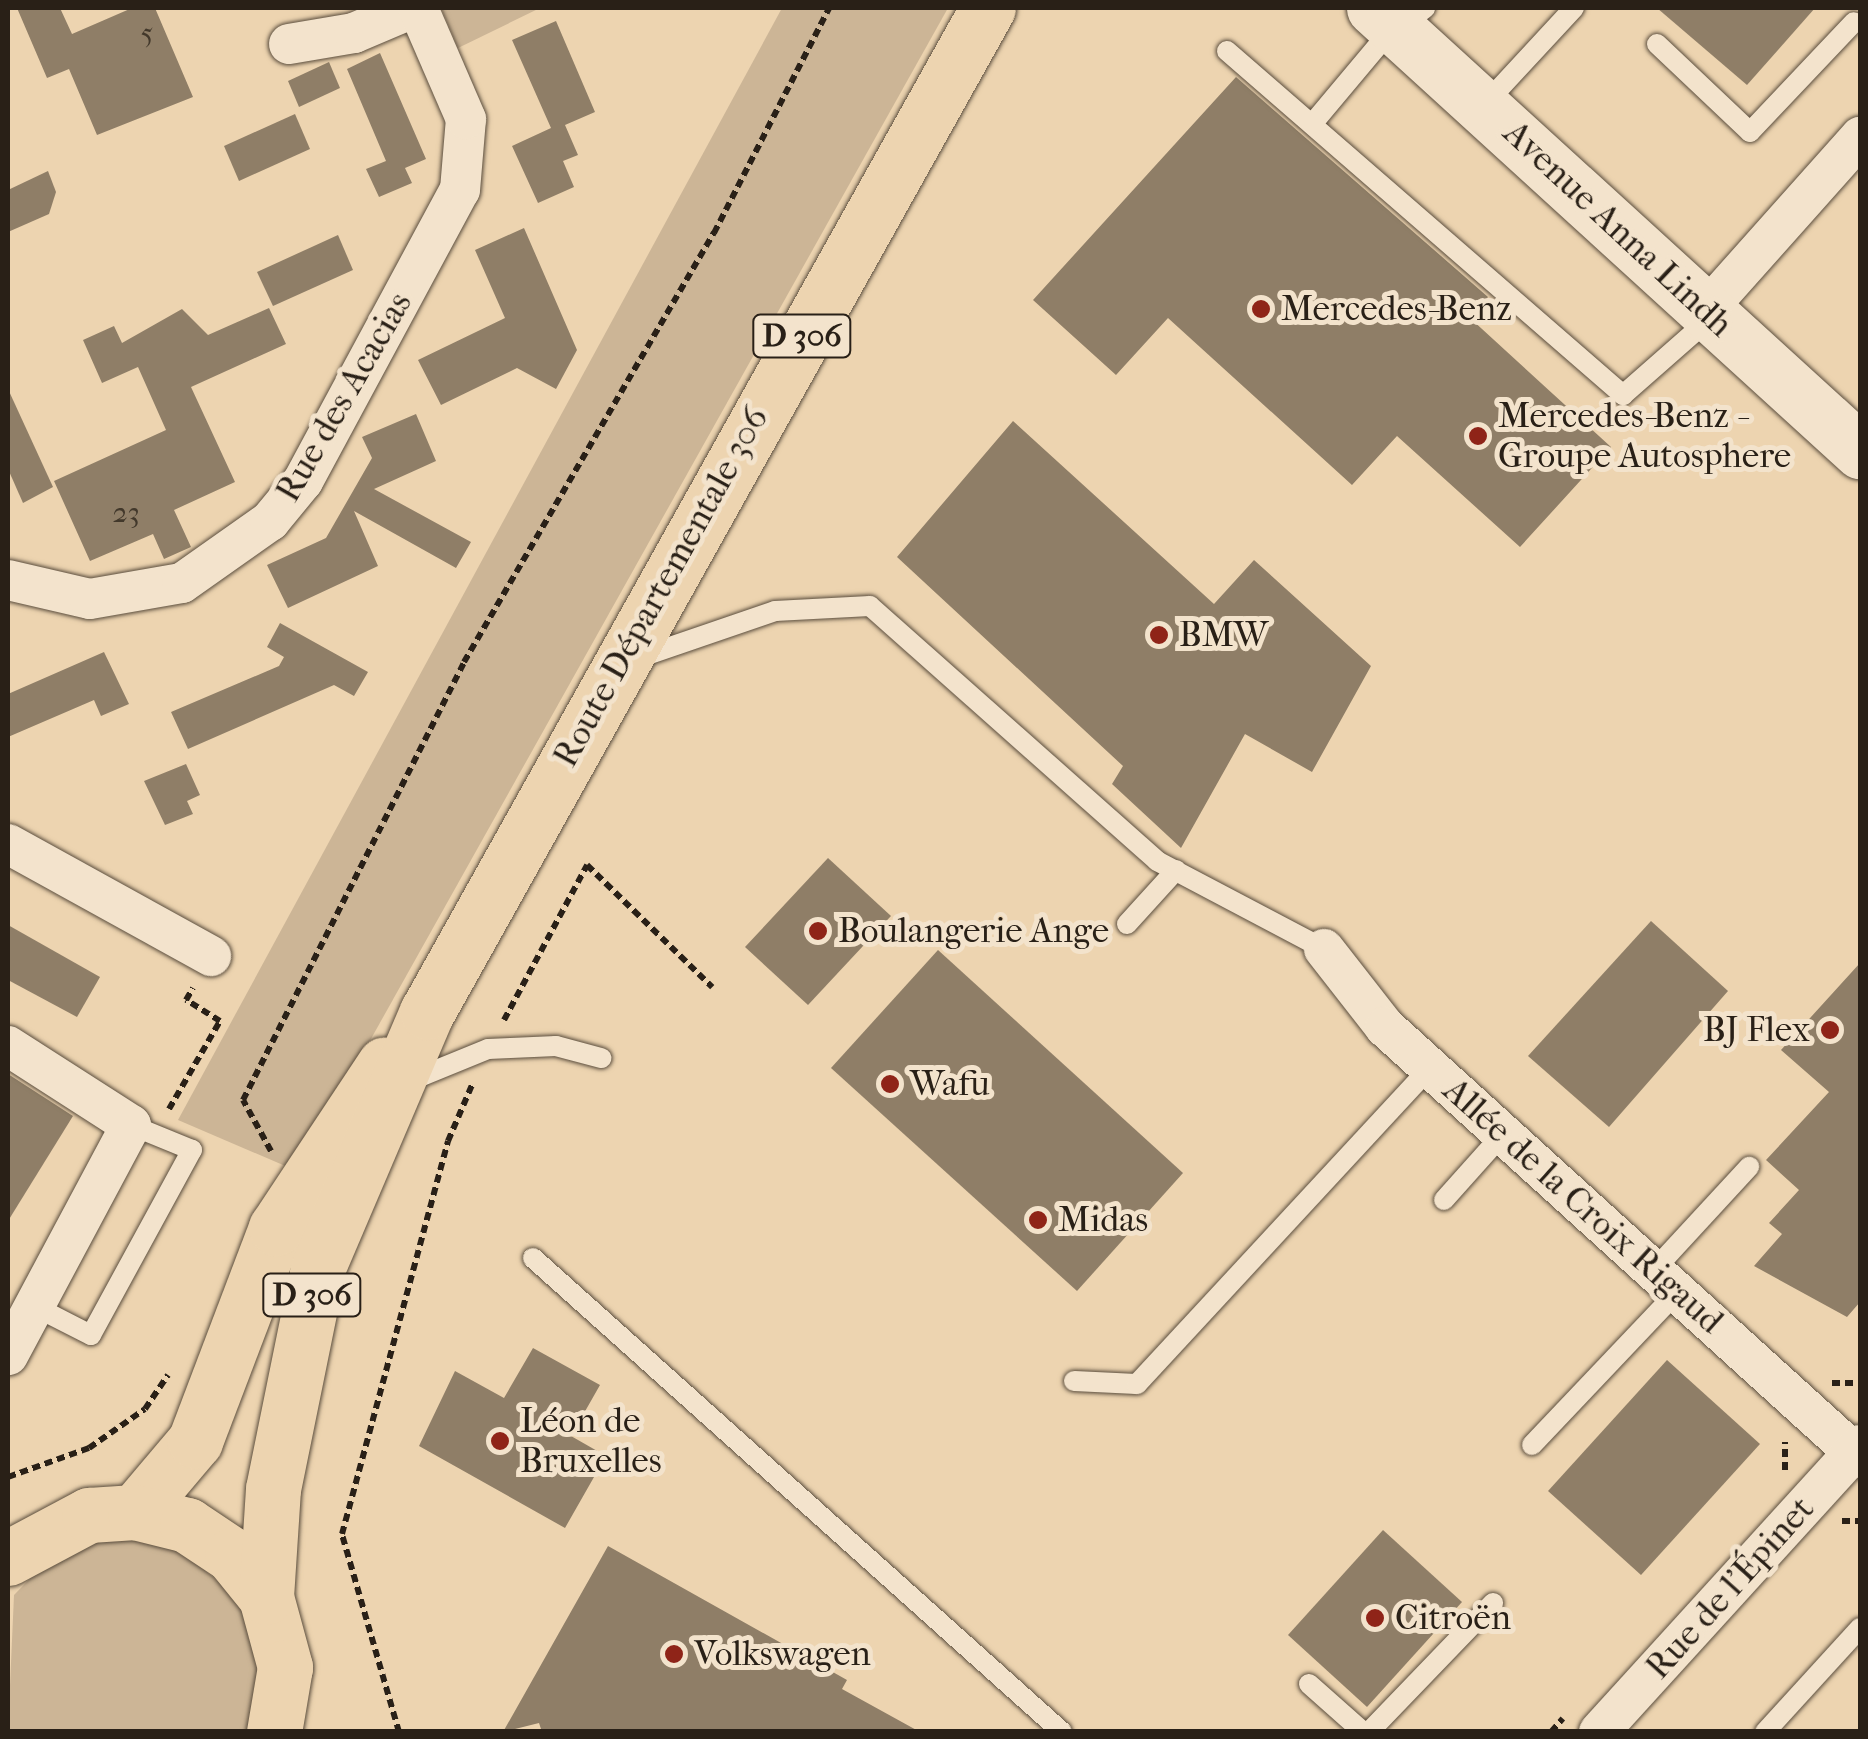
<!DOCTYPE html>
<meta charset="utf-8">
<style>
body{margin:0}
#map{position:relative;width:1868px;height:1739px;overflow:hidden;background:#edd4b0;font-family:"IM FELL French Canon",serif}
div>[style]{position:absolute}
.green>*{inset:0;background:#ccb596}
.building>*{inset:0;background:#8f7e67}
.path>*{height:6px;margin-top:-3px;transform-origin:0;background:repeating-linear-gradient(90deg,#292017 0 8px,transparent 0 13px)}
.roads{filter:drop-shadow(0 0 2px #5a4d3d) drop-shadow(0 0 2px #5a4d3d)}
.lane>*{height:20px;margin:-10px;padding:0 10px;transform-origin:10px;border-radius:10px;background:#f3e3cc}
.street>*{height:40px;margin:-20px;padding:0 20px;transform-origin:20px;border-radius:20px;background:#f3e3cc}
.secondary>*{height:55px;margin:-27.5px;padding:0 27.5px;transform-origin:27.5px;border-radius:27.5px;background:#f3e3cc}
.primary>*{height:55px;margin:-27.5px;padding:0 27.5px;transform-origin:27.5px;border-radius:27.5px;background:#edd4b0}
.dots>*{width:28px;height:28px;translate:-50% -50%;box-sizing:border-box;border:5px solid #f3e3cc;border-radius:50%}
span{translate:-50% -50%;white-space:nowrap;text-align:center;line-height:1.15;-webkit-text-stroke:10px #f3e3cc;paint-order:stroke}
.number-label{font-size:30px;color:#42382b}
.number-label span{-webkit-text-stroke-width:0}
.shield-label span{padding:2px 8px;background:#f3e3cc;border:2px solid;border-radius:8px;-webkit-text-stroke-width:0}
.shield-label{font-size:32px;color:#292017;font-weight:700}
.street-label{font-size:35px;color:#292017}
.poi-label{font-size:35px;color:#292017}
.left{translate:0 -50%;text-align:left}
.right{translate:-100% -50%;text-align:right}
.frame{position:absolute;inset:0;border:10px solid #292017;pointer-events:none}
</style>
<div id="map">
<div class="green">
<i style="clip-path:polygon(441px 8px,540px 8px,458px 48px)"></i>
<i style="clip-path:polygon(782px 8px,948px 8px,297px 1171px,178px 1120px)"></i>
<i style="clip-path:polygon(130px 1537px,174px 1545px,242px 1601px,260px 1642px,251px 1732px,8px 1731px,14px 1595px,45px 1563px,85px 1543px)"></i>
</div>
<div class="building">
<i style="clip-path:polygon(17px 8px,60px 8px,72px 34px,132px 8px,155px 8px,193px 97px,97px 135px,69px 69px,47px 78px)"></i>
<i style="clip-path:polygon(1657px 8px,1815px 8px,1747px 85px)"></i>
<i style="clip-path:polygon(556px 21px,595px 112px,565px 125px,578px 155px,563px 161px,574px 187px,538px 203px,512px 146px,551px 128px,512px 40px)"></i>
<i style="clip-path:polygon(380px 53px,426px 159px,405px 168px,412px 183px,379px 197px,366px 169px,386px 161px,347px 69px)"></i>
<i style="clip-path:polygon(329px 62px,340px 88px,299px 107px,288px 81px)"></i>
<i style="clip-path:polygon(1236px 77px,1488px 297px,1470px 318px,1611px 447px,1520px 547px,1397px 436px,1352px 485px,1168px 318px,1116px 375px,1033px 300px)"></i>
<i style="clip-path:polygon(295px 114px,310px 149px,239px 181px,224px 146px)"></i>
<i style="clip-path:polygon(48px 171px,56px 192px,49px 214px,8px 232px,8px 190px)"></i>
<i style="clip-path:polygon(524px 228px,577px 350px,556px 389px,517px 368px,441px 405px,418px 360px,505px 318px,475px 250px)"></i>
<i style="clip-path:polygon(338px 235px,353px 270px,273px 306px,257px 272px)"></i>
<i style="clip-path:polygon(269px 308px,286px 344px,191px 387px,235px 482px,174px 510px,191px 547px,164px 559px,153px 534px,90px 561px,54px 481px,166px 430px,138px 367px,102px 383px,83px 340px,114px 326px,122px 343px,182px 309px,208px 335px)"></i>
<i style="clip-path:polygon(8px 389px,53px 487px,23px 503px,8px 469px)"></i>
<i style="clip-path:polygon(416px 414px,436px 461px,374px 489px,471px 542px,456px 568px,354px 511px,378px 566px,288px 608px,267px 565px,326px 538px,372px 458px,362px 437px)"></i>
<i style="clip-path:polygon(1013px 421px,1214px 604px,1254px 560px,1371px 666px,1312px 772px,1245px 734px,1181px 848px,1112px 784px,1123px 766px,897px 557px)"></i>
<i style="clip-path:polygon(280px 623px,368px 672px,354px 696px,334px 685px,188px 749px,171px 712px,279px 666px,284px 657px,267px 647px)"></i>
<i style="clip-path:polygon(104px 652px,129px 704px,101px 716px,94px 700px,8px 737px,8px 694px)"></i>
<i style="clip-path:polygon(186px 764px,200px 795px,187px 801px,193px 814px,165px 825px,144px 781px)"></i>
<i style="clip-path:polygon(828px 858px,891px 916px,808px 1005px,745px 947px)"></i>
<i style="clip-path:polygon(1651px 921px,1728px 991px,1609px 1127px,1528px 1056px)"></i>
<i style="clip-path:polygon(8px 925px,100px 977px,77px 1017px,8px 980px)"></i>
<i style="clip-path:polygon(938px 950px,1183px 1173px,1077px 1291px,831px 1068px)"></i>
<i style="clip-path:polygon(1860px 963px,1860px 1302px,1847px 1317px,1754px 1266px,1782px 1234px,1769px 1223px,1799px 1190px,1766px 1160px,1829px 1092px,1781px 1050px)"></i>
<i style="clip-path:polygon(8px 1074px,73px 1116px,8px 1221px)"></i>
<i style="clip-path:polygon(533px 1348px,600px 1385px,571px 1436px,606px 1456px,565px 1528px,419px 1446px,455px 1371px,504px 1398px)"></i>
<i style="clip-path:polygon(1667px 1360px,1760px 1444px,1641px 1575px,1548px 1491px)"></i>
<i style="clip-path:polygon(1383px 1530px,1462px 1602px,1367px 1707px,1288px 1635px)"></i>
<i style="clip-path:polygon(608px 1546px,847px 1680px,842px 1689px,920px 1732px,542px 1732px,539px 1723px,503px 1732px)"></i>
</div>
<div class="path">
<i style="left:504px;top:1020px;width:176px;rotate:-61.8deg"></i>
<i style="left:587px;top:865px;width:175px;rotate:44.3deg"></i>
<i style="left:169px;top:1109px;width:102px;rotate:-59.9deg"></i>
<i style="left:220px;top:1021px;width:40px;rotate:-148deg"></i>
<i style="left:186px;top:1000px;width:14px;rotate:-60deg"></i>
<i style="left:271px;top:1151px;width:58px;rotate:-118.8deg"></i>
<i style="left:243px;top:1100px;width:491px;rotate:-63.2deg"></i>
<i style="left:464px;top:662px;width:497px;rotate:-59.8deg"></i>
<i style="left:714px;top:233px;width:253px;rotate:-62.9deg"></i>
<i style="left:1832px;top:1383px;width:28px"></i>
<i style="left:1785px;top:1470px;width:28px;rotate:-90deg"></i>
<i style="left:8px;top:1477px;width:86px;rotate:-19.7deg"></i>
<i style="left:89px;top:1448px;width:68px;rotate:-34.9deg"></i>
<i style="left:145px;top:1409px;width:41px;rotate:-55.9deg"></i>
<i style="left:1842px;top:1521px;width:18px"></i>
<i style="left:399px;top:1732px;width:206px;rotate:-106.1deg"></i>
<i style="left:342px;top:1534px;width:407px;rotate:-74.9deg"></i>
<i style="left:448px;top:1141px;width:61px;rotate:-66.8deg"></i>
<i style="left:1551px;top:1732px;width:18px;rotate:-49deg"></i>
</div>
<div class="roads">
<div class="lane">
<i style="left:1657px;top:44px;width:128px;rotate:43.4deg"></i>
<i style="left:1750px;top:132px;width:151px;rotate:-46.6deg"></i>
<i style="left:1227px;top:51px;width:525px;rotate:40.98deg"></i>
<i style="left:1623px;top:395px;width:98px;rotate:-41.3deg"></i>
<i style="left:1697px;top:330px;width:20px;rotate:-66deg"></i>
<i style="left:1485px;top:104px;width:131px;rotate:-47.2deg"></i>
<i style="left:1313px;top:123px;width:106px;rotate:-50deg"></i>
<i style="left:1381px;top:42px;width:56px;rotate:-37.7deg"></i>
<i style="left:638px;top:658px;width:145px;rotate:-18.9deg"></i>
<i style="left:775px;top:611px;width:95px;rotate:-3deg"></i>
<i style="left:870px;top:606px;width:384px;rotate:41.6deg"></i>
<i style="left:1157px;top:861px;width:189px;rotate:27.8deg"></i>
<i style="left:1127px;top:924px;width:73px;rotate:-47.8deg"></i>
<i style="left:412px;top:1080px;width:82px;rotate:-22.2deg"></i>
<i style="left:488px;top:1049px;width:68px;rotate:-2.5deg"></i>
<i style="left:556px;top:1046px;width:47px;rotate:14.9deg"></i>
<i style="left:1444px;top:1200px;width:89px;rotate:-48.2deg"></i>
<i style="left:533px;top:1258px;width:710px;rotate:41.86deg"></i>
<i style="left:1653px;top:1271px;width:142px;rotate:-47.3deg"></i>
<i style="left:34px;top:1306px;width:64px;rotate:27deg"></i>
<i style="left:91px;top:1335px;width:211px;rotate:-61.4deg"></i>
<i style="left:192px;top:1150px;width:66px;rotate:-157.7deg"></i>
<i style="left:1074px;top:1381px;width:63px;rotate:2.7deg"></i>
<i style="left:1137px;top:1384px;width:431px;rotate:-47.2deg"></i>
<i style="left:1532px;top:1445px;width:211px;rotate:-46.5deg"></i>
<i style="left:1309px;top:1684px;width:72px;rotate:41.6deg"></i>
<i style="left:1369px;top:1732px;width:179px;rotate:-46.1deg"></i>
<i style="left:1765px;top:1732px;width:141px;rotate:-47.6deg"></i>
</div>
<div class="street">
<i style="left:289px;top:44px;width:66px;rotate:-9.6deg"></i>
<i style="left:354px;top:33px;width:64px;rotate:-23deg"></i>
<i style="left:1706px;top:310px;width:232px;rotate:-48.3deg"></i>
<i style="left:8px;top:580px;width:84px;rotate:13deg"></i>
<i style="left:90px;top:599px;width:93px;rotate:-9.9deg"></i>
<i style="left:182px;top:583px;width:108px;rotate:-35.2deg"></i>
<i style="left:270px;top:521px;width:52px;rotate:-50.5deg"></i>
<i style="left:303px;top:481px;width:331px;rotate:-61.7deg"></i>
<i style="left:460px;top:190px;width:71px;rotate:-85.2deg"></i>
<i style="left:466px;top:119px;width:121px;rotate:-113.4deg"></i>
<i style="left:8px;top:844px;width:232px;rotate:28.9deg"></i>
<i style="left:1324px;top:949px;width:99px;rotate:52deg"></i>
<i style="left:1385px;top:1027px;width:641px;rotate:42.22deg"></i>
<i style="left:8px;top:1046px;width:146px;rotate:32.7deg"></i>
<i style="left:131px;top:1125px;width:261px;rotate:118.1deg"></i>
<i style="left:1599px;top:1732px;width:388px;rotate:-47.7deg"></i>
</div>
<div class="secondary">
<i style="left:1374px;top:8px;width:658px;rotate:42.35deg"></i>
</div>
<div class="primary">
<i style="left:135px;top:1512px;width:93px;rotate:-49.8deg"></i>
<i style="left:195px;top:1441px;width:228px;rotate:-69.2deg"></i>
<i style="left:276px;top:1228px;width:196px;rotate:-56.5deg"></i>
<i style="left:8px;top:1558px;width:92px;rotate:-28deg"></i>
<i style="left:89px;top:1515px;width:46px;rotate:-3.7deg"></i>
<i style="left:135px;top:1512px;width:54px;rotate:14deg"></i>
<i style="left:187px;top:1525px;width:54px;rotate:33.7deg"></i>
<i style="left:232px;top:1555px;width:54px;rotate:51deg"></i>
<i style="left:266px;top:1597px;width:73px;rotate:74.8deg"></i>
<i style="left:285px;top:1667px;width:66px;rotate:99.6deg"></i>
<i style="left:266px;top:1597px;width:108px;rotate:-86.3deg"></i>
<i style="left:273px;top:1489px;width:227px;rotate:-78.5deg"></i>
<i style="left:318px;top:1267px;width:277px;rotate:-66.9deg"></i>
<i style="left:427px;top:1012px;width:1150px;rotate:-60.81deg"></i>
</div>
</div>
<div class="dots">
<i style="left:1261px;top:309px;background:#8f2418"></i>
<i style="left:1478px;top:436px;background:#8f2418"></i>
<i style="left:1159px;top:635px;background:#8f2418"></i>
<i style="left:818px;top:931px;background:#8f2418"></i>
<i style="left:1830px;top:1030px;background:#8f2418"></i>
<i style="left:890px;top:1084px;background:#8f2418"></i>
<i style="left:1038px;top:1220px;background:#8f2418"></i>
<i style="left:500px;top:1441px;background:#8f2418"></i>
<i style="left:1375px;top:1618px;background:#8f2418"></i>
<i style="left:674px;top:1654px;background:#8f2418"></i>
</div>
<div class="number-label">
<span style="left:147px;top:34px">5</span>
<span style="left:126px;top:513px">23</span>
</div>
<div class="shield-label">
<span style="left:802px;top:336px">D 306</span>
<span style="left:312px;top:1295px">D 306</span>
</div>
<div class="street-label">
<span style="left:1618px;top:229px;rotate:43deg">Avenue Anna Lindh</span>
<span style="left:344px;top:397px;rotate:-60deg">Rue des Acacias</span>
<span style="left:661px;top:587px;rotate:-61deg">Route Départementale 306</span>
<span style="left:1583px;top:1206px;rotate:42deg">Allée de la Croix Rigaud</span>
<span style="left:1730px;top:1588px;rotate:-48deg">Rue de l'Épinet</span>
</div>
<div class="poi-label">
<span class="left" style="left:1281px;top:309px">Mercedes-Benz</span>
<span class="left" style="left:1498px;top:436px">Mercedes-Benz -<br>Groupe Autosphere</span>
<span class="left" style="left:1179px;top:635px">BMW</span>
<span class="left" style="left:838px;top:931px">Boulangerie Ange</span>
<span class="right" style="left:1810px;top:1030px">BJ Flex</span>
<span class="left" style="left:910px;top:1084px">Wafu</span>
<span class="left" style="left:1058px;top:1220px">Midas</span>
<span class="left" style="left:520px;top:1441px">Léon de<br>Bruxelles</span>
<span class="left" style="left:1395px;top:1618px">Citroën</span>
<span class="left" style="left:694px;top:1654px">Volkswagen</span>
</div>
<div class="frame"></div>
</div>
